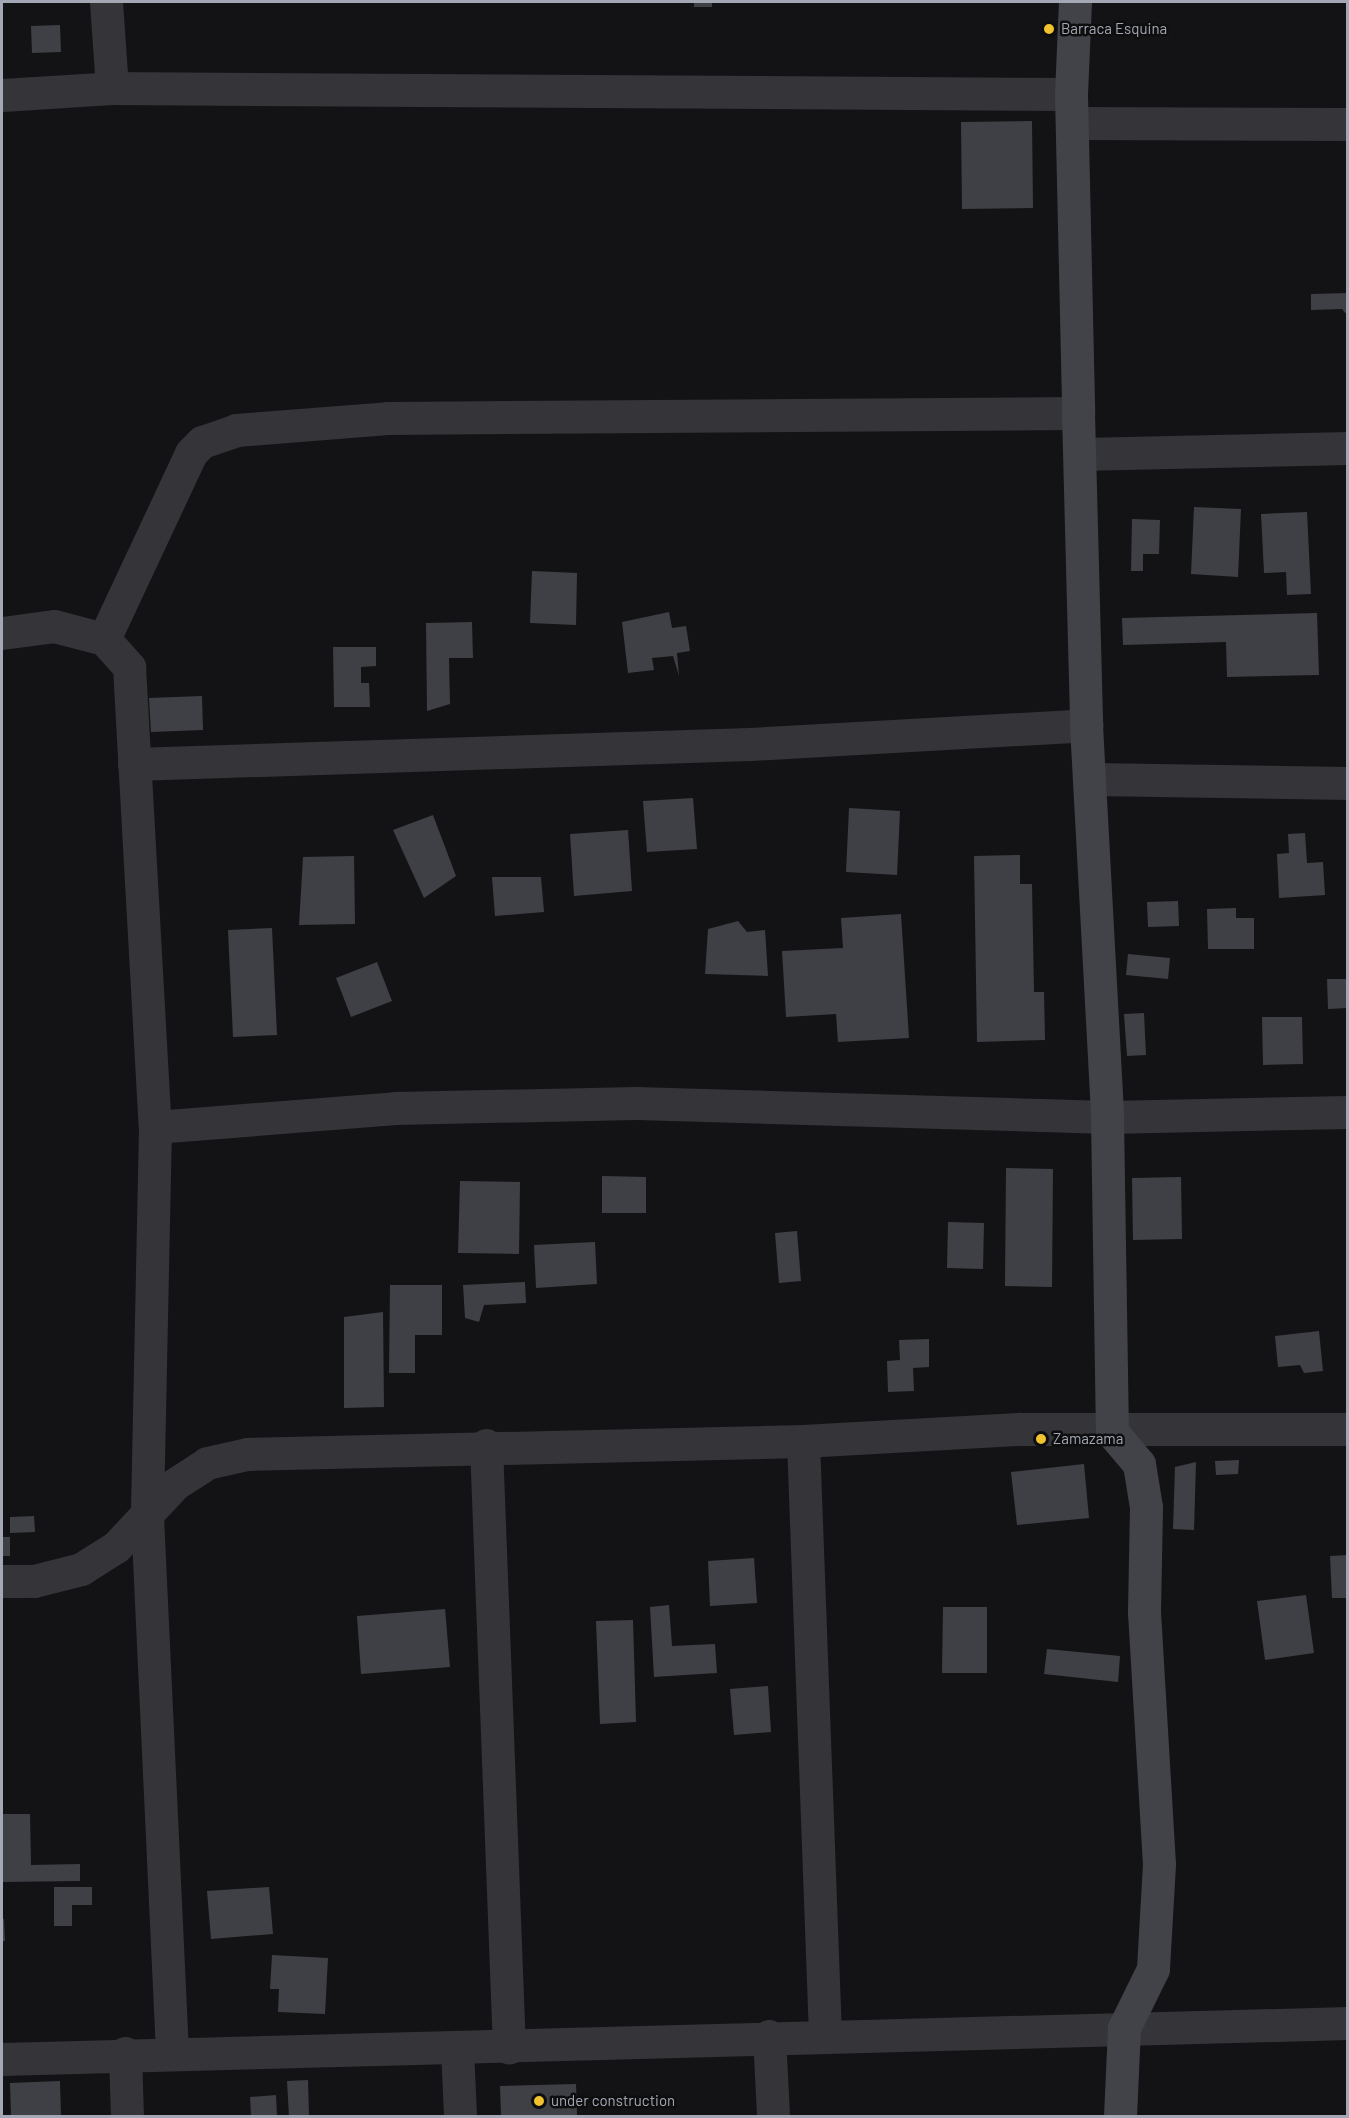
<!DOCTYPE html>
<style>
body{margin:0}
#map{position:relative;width:1349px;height:2118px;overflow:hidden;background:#131315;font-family:Barlow,sans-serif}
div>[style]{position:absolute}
.building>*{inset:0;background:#3f4045}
.street>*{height:33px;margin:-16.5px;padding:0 16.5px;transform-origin:16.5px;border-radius:16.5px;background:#343439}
.secondary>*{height:33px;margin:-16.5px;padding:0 16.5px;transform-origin:16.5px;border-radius:16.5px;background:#424349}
.dots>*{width:16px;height:16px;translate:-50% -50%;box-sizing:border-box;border:3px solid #0e0e0f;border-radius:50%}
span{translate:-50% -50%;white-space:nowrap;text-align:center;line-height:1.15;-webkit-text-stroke:5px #0e0e0f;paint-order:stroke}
.poi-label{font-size:15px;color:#a4a8b5}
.left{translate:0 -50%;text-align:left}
.frame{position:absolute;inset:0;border:3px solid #a4a8b5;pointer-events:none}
</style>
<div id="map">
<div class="building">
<i style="clip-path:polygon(694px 2px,712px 2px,712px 7px,694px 7px)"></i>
<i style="clip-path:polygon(60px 25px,61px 52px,32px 53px,31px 26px)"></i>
<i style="clip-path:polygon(1032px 121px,1033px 208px,962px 209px,961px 122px)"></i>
<i style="clip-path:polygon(1348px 293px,1348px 316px,1342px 309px,1311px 310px,1311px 294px)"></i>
<i style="clip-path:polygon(1194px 507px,1241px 509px,1238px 577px,1191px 574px)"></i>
<i style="clip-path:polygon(1307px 512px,1311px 594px,1287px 595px,1286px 572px,1264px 573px,1261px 514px)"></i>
<i style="clip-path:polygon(1132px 519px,1160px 520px,1159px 554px,1143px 554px,1143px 571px,1131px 571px)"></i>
<i style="clip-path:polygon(532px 571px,577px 573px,576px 625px,530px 623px)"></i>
<i style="clip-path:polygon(669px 612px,672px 628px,686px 626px,690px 651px,677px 653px,679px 676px,673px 656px,652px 658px,654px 670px,628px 673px,622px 622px)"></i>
<i style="clip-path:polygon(1317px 613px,1319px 675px,1227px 677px,1226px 642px,1123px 645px,1122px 618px)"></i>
<i style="clip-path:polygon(472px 622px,473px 658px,449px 658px,450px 704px,427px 711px,426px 623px)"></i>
<i style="clip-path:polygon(333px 647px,376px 647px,376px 666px,361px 667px,361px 683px,369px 683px,370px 707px,334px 707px)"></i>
<i style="clip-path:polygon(202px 696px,203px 730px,151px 732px,149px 698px)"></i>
<i style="clip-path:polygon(693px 798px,697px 849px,647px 852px,643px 801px)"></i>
<i style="clip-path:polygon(849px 808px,900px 811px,897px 875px,846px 872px)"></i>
<i style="clip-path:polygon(433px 815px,456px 876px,424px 898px,393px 830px)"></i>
<i style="clip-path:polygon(628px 830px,632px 891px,574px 896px,570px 834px)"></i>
<i style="clip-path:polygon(1305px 833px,1307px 863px,1323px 862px,1325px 895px,1279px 898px,1277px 854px,1289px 853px,1288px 834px)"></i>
<i style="clip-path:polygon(1020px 855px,1020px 884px,1032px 884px,1034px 992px,1044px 992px,1045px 1040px,977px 1042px,974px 856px)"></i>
<i style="clip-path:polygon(354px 856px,355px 924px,299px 925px,303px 857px)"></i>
<i style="clip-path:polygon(492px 877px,541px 877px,544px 912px,495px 916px)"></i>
<i style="clip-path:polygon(1178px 901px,1179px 926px,1148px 927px,1147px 902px)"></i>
<i style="clip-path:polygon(1236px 908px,1236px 918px,1254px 918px,1254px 949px,1208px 949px,1207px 909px)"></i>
<i style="clip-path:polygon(901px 914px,909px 1038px,838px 1042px,836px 1014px,786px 1017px,782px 951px,843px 948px,841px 918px)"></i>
<i style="clip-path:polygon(738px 921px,747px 932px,765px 930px,768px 976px,705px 974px,708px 929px)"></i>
<i style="clip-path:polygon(272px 928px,277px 1035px,233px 1037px,228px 930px)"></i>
<i style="clip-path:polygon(1128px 954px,1170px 958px,1168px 979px,1126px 975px)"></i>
<i style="clip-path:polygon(377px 962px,392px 1001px,351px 1017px,336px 978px)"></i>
<i style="clip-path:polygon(1327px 979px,1348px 979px,1348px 1008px,1328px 1009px)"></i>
<i style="clip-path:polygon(1144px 1013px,1146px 1055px,1127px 1056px,1124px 1014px)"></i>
<i style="clip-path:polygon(1262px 1017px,1302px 1017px,1303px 1064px,1263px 1065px)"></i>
<i style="clip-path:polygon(1006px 1168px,1053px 1169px,1052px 1287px,1005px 1286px)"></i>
<i style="clip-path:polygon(602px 1176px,646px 1177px,646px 1213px,602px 1213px)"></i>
<i style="clip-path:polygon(1181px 1177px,1182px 1239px,1133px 1240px,1132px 1178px)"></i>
<i style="clip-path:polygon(460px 1181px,520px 1182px,519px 1254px,458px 1253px)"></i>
<i style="clip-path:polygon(948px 1222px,984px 1223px,983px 1269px,947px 1268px)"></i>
<i style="clip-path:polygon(797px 1231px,801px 1281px,779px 1283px,775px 1233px)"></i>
<i style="clip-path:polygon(595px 1242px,597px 1284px,536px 1288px,534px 1245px)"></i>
<i style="clip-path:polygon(525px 1282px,526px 1303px,484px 1305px,479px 1322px,465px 1318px,463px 1285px)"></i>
<i style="clip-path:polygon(390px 1285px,442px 1285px,442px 1335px,415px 1335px,415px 1373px,389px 1373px)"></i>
<i style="clip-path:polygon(383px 1312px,384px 1407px,344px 1408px,344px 1317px)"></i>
<i style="clip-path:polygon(1319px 1331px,1323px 1371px,1304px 1373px,1300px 1365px,1278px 1367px,1275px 1336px)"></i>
<i style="clip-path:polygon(929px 1339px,929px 1367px,913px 1368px,914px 1391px,888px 1392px,887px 1361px,900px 1360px,899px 1340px)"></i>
<i style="clip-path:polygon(1239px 1460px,1238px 1474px,1216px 1475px,1215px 1461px)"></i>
<i style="clip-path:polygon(1196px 1462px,1194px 1530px,1173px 1529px,1175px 1467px)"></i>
<i style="clip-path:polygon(1084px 1464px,1089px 1518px,1017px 1525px,1011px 1472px)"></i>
<i style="clip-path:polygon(34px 1516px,35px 1532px,10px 1533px,10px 1517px)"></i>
<i style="clip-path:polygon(2px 1537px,10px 1537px,10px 1556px,2px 1556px)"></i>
<i style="clip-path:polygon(1348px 1555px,1348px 1598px,1332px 1598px,1330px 1556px)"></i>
<i style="clip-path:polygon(754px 1558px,757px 1603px,710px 1606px,708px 1561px)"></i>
<i style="clip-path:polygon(1306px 1595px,1314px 1653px,1265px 1660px,1257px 1601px)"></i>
<i style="clip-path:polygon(669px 1605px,672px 1646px,715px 1644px,717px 1673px,654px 1677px,650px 1607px)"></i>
<i style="clip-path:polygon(943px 1607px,987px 1607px,987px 1673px,942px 1673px)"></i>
<i style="clip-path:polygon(445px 1609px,450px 1667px,361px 1674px,357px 1616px)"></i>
<i style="clip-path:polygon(633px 1620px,636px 1722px,600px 1724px,596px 1621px)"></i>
<i style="clip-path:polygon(1047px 1649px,1120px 1656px,1118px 1682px,1044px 1674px)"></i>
<i style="clip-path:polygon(768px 1686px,771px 1732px,734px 1735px,730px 1689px)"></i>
<i style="clip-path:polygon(2px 1814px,30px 1814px,31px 1865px,80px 1864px,80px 1881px,2px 1882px)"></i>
<i style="clip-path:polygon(54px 1887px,92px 1887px,92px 1905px,72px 1905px,72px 1926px,54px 1926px)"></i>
<i style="clip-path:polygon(269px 1887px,273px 1934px,211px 1939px,207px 1891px)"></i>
<i style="clip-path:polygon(2px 1919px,4px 1919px,5px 1941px,2px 1941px)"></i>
<i style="clip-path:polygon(272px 1955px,328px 1958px,325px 2014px,278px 2012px,279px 1989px,270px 1989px)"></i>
<i style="clip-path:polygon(308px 2080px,309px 2116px,289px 2116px,287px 2081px)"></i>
<i style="clip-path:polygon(60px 2081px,61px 2116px,11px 2116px,10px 2083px)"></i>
<i style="clip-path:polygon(576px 2084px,577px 2116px,501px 2116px,500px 2086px)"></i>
<i style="clip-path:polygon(276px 2095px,277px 2116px,251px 2116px,250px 2097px)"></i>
</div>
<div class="street">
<i style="left:106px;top:2px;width:86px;rotate:86deg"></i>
<i style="left:2px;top:95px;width:110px;rotate:-3.6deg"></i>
<i style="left:112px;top:88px;width:959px;rotate:0.36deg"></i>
<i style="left:1075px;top:123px;width:273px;rotate:0.2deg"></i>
<i style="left:1080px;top:454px;width:268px;rotate:-1.3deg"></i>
<i style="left:2px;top:633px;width:52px;rotate:-7.7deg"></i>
<i style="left:54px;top:626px;width:52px;rotate:14.6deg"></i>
<i style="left:104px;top:639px;width:38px;rotate:48deg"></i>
<i style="left:129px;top:667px;width:461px;rotate:86.8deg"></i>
<i style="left:155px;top:1127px;width:389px;rotate:91.2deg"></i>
<i style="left:147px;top:1516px;width:537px;rotate:87.33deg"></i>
<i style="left:104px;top:639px;width:205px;rotate:-64.9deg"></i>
<i style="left:191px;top:453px;width:16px;rotate:-45deg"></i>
<i style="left:202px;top:442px;width:36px;rotate:-19deg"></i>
<i style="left:236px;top:430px;width:152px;rotate:-4.5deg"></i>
<i style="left:388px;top:418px;width:690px;rotate:-0.42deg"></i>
<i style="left:134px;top:764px;width:616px;rotate:-1.86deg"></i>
<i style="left:750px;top:744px;width:337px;rotate:-3.2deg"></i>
<i style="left:1091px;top:779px;width:257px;rotate:0.9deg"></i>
<i style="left:155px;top:1127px;width:241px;rotate:-4.5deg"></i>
<i style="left:395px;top:1108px;width:241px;rotate:-1.2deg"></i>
<i style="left:636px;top:1103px;width:471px;rotate:1.7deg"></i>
<i style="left:1107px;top:1117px;width:241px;rotate:-1.2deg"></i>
<i style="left:803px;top:1441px;width:594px;rotate:87.88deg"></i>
<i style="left:486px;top:1445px;width:603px;rotate:87.82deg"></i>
<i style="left:2px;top:1581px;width:32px"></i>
<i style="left:34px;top:1581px;width:49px;rotate:-14.3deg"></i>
<i style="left:81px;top:1569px;width:41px;rotate:-32.2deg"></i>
<i style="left:116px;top:1547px;width:86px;rotate:-46.9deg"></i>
<i style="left:175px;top:1484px;width:38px;rotate:-33deg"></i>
<i style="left:207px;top:1463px;width:41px;rotate:-12.7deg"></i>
<i style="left:247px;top:1454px;width:556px;rotate:-1.34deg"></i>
<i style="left:803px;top:1441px;width:218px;rotate:-3.2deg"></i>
<i style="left:1021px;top:1429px;width:327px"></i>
<i style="left:769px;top:2036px;width:80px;rotate:87.1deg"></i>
<i style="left:457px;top:2049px;width:67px;rotate:87.4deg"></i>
<i style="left:125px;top:2053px;width:63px;rotate:88.2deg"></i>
<i style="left:2px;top:2059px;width:1346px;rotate:-1.53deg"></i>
</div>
<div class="secondary">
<i style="left:1075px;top:2px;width:92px;rotate:92.5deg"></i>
<i style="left:1071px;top:94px;width:319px;rotate:88.7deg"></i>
<i style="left:1078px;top:413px;width:312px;rotate:88.5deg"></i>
<i style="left:1086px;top:725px;width:393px;rotate:86.9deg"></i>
<i style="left:1107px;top:1117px;width:315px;rotate:89.1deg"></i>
<i style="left:1112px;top:1432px;width:42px;rotate:49.8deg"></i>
<i style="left:1139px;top:1464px;width:44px;rotate:80.8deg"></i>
<i style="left:1146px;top:1507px;width:105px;rotate:91.1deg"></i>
<i style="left:1144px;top:1612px;width:252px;rotate:86.6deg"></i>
<i style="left:1159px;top:1864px;width:105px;rotate:93.3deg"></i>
<i style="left:1153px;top:1969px;width:66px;rotate:116.2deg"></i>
<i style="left:1124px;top:2028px;width:88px;rotate:92.6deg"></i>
</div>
<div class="dots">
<i style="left:1049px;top:29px;background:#f1c32e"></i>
<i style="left:1041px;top:1439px;background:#f1c32e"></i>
<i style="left:539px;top:2101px;background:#f1c32e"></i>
</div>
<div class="poi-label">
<span class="left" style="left:1061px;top:29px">Barraca Esquina</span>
<span class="left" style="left:1053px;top:1439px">Zamazama</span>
<span class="left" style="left:551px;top:2101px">under construction</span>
</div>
<div class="frame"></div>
</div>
